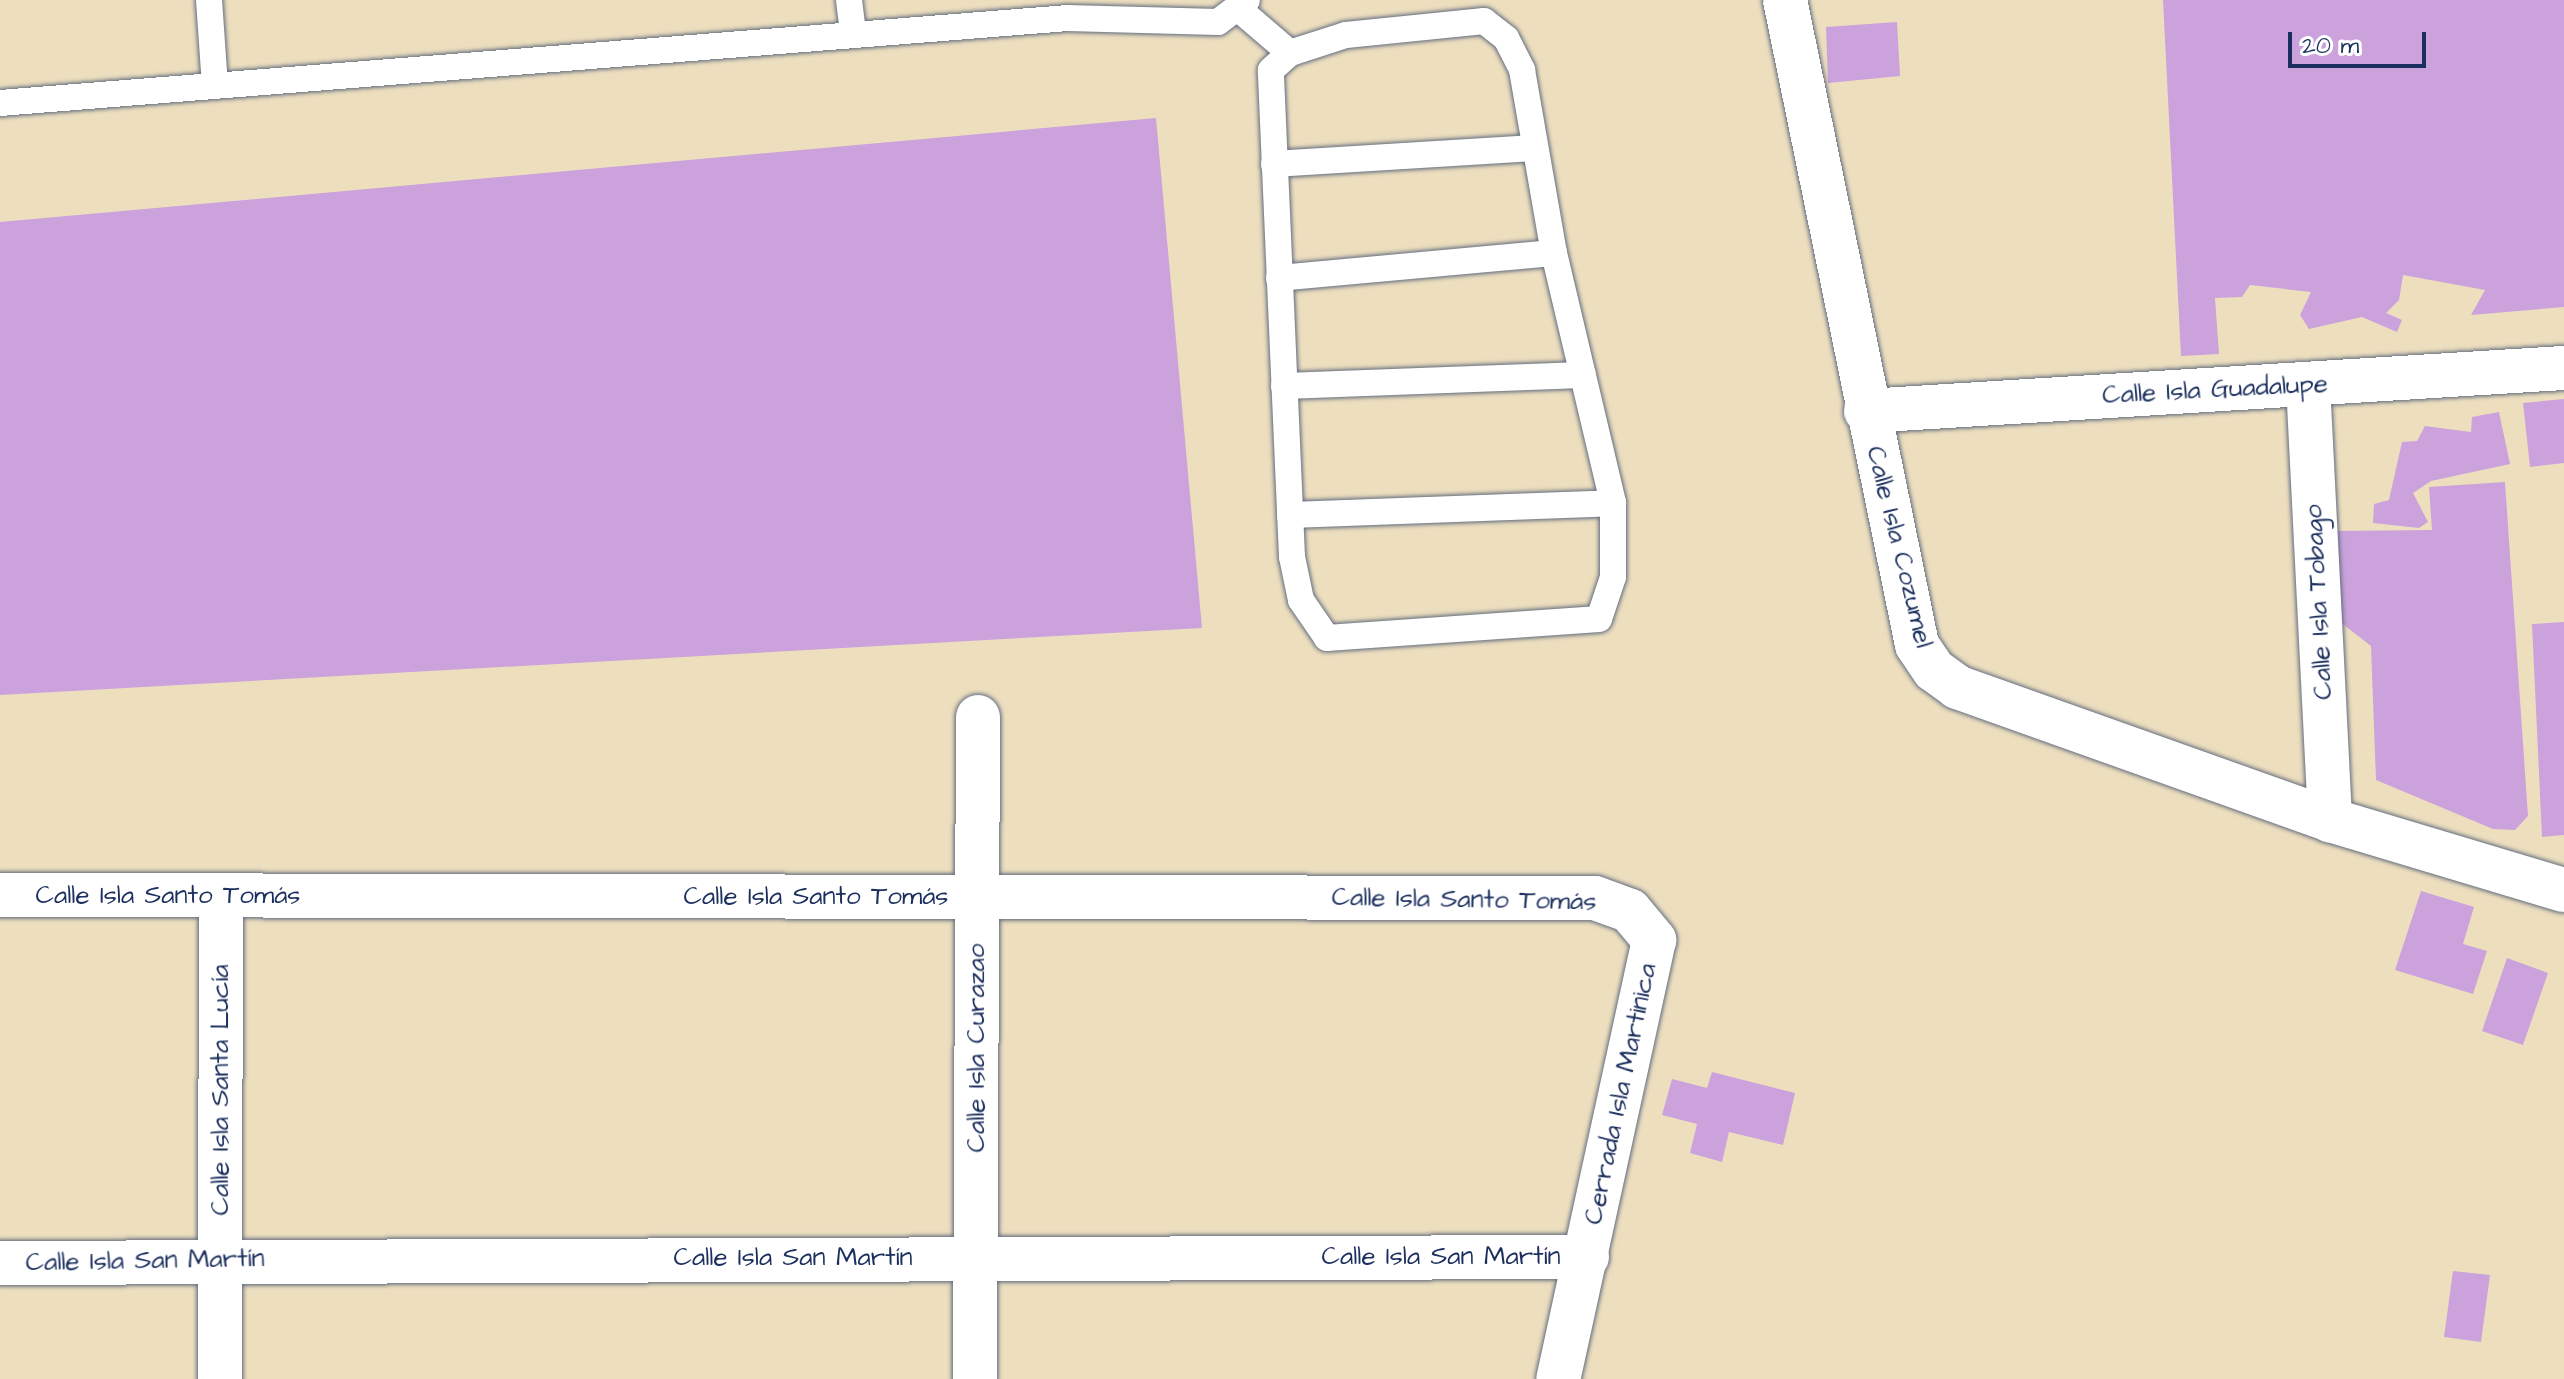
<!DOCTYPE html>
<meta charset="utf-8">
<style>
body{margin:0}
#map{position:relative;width:2564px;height:1379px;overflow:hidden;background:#eddfbe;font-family:"Architects Daughter",sans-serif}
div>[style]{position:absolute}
.building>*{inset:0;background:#cba2dc}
.roads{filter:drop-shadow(0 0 2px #646d80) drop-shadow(0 0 2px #646d80)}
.service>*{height:26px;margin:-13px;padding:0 13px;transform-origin:13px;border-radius:13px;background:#fff}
.minor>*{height:44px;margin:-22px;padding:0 22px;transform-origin:22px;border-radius:22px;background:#fff}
span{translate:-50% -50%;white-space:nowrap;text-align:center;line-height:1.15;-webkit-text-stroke:6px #fff;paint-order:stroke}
.street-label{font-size:26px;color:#1b2f5e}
.scale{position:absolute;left:2288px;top:32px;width:138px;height:36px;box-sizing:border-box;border:4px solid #1b2f5e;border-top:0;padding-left:10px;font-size:24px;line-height:28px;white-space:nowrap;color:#1b2f5e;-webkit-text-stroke:6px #fff;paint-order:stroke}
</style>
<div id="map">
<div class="building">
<i style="clip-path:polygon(2163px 0,2564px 0,2564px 307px,2471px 315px,2485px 290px,2403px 275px,2399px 300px,2386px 313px,2402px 320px,2397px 332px,2362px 317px,2309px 329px,2300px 315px,2311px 292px,2250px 285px,2242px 297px,2215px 298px,2219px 354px,2181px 356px)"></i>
<i style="clip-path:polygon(1897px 22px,1900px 76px,1828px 83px,1826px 27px)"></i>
<i style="clip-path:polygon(1156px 118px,1202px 628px,0 695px,0 222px)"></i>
<i style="clip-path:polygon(2564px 399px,2564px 463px,2530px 467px,2523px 403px)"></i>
<i style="clip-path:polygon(2499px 412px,2510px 464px,2431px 481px,2413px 493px,2428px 522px,2419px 528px,2373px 523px,2374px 504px,2389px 500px,2402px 442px,2417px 441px,2425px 426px,2471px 432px,2472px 417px)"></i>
<i style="clip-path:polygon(2505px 482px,2528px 816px,2515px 830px,2493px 829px,2376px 780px,2371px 646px,2335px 618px,2333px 531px,2432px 530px,2429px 487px)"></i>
<i style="clip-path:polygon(2564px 622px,2564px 835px,2542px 837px,2532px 624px)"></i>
<i style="clip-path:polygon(2421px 891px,2474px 907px,2463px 944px,2487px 951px,2473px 994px,2395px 970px)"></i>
<i style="clip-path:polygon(2507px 958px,2548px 973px,2523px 1045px,2482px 1031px)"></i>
<i style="clip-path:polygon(1712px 1072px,1795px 1093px,1783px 1145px,1729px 1132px,1722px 1162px,1690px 1153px,1697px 1124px,1662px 1115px,1672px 1079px,1707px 1088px)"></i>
<i style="clip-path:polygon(2453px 1271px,2490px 1275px,2481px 1342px,2444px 1337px)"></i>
</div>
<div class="roads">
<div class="service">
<i style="left:209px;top:0;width:86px;rotate:86deg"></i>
<i style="left:849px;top:0;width:34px;rotate:83deg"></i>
<i style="left:1240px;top:10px;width:66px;rotate:40.7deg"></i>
<i style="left:1484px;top:21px;width:28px;rotate:38deg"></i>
<i style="left:1506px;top:38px;width:36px;rotate:63deg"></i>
<i style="left:1522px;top:70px;width:186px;rotate:80.1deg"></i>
<i style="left:1554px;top:253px;width:257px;rotate:76.7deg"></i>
<i style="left:1613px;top:503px;width:74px;rotate:90deg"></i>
<i style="left:1613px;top:577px;width:44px;rotate:108.4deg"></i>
<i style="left:1599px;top:619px;width:273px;rotate:176deg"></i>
<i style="left:1327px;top:638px;width:46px;rotate:-124.4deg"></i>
<i style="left:1301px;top:600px;width:44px;rotate:-101.8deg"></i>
<i style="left:1292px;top:557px;width:487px;rotate:-92.5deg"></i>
<i style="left:1271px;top:70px;width:25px;rotate:-42deg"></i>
<i style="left:1290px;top:53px;width:59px;rotate:-17.8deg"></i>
<i style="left:1346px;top:35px;width:139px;rotate:-5.8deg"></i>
<i style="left:0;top:103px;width:1070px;rotate:-4.55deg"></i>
<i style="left:1067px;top:18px;width:151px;rotate:1.5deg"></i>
<i style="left:1218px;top:22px;width:36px;rotate:-37deg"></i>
<i style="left:1274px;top:164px;width:260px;rotate:-3.5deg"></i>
<i style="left:1279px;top:278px;width:276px;rotate:-5.2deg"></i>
<i style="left:1284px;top:386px;width:299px;rotate:-2.1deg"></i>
<i style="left:1290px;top:515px;width:323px;rotate:-2.1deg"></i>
</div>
<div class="minor">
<i style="left:1785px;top:0;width:658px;rotate:78.43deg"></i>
<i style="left:1917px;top:645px;width:30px;rotate:56deg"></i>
<i style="left:1934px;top:670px;width:29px;rotate:36deg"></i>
<i style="left:1957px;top:687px;width:396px;rotate:19.6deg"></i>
<i style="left:2330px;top:820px;width:244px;rotate:16.7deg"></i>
<i style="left:2308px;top:384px;width:437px;rotate:87.1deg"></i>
<i style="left:1866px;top:411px;width:699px;rotate:-3.53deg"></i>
<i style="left:0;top:895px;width:1595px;rotate:0.11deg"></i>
<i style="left:1595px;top:898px;width:37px;rotate:20deg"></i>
<i style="left:1630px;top:911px;width:38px;rotate:50deg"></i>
<i style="left:1654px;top:940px;width:449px;rotate:102.3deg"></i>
<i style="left:0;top:1263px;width:1587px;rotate:-0.22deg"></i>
<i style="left:220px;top:1379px;width:482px;rotate:-89.9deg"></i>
<i style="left:975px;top:1379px;width:662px;rotate:-89.74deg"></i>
</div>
</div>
<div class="street-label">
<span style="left:2215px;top:390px;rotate:-3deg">Calle Isla Guadalupe</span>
<span style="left:1899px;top:547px;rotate:76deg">Calle Isla Cozumel</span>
<span style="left:2319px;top:602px;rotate:-93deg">Calle Isla Tobago</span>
<span style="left:168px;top:896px">Calle Isla Santo Tomás</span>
<span style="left:816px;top:897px">Calle Isla Santo Tomás</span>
<span style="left:1464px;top:900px;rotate:1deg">Calle Isla Santo Tomás</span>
<span style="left:977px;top:1048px;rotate:-90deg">Calle Isla Curazao</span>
<span style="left:221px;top:1090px;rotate:-90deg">Calle Isla Santa Lucía</span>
<span style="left:1621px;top:1094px;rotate:-78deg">Cerrada Isla Martinica</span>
<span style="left:1441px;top:1257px">Calle Isla San Martín</span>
<span style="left:793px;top:1258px">Calle Isla San Martín</span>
<span style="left:145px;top:1261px;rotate:-1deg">Calle Isla San Martín</span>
</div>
<div class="scale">20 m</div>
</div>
